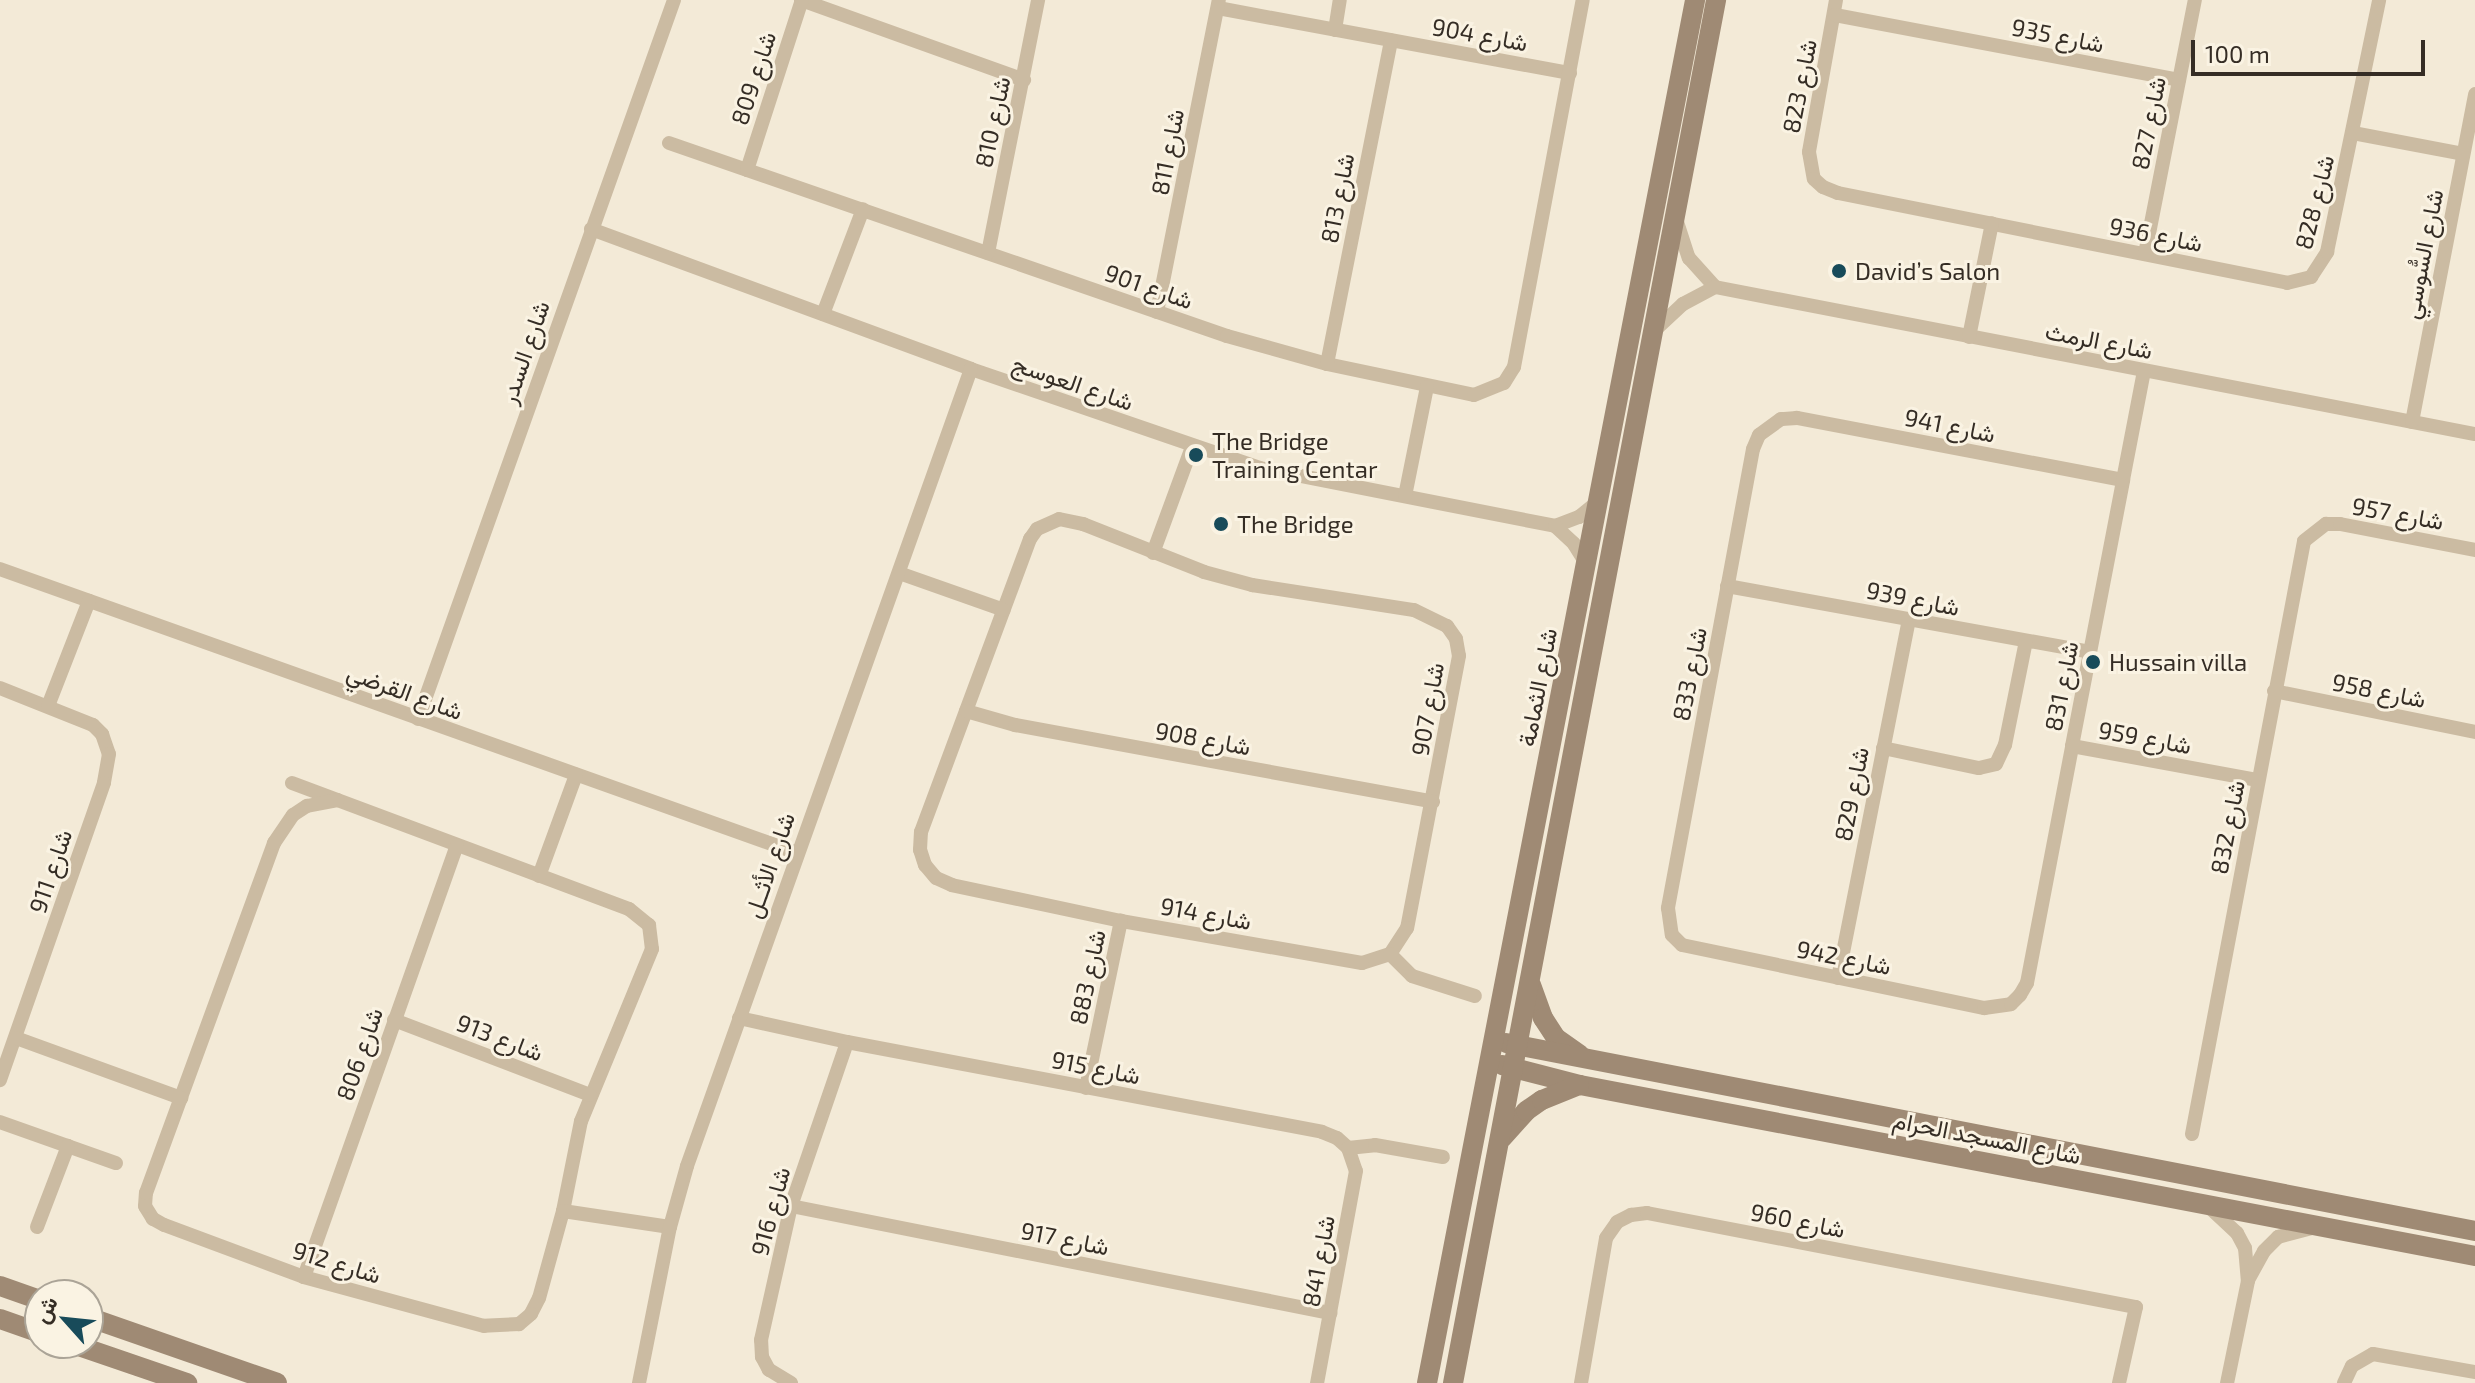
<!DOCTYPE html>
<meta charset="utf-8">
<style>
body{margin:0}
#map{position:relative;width:2475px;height:1383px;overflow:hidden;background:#f3ead7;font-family:"Exo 2",Vazirmatn,sans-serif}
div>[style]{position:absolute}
.street>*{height:14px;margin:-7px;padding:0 7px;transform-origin:7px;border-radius:7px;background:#cbbba2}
.secondary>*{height:20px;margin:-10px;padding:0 10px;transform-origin:10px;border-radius:10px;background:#9f8a74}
.dots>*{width:22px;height:22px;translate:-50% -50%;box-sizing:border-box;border:4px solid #faf3e3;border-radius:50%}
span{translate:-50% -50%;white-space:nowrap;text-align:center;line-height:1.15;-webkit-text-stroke:6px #faf3e3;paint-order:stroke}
.street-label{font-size:24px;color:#352d25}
.poi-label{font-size:24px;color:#352d25}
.left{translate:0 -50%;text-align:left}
.north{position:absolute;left:24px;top:1279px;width:80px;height:80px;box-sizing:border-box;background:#faf3e3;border:2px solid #aba497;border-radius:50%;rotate:297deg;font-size:22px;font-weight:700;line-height:32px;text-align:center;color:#352d25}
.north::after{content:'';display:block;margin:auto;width:28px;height:36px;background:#184b5a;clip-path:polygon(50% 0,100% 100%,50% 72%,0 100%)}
.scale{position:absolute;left:2191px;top:40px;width:234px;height:36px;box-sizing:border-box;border:4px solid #352d25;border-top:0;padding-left:10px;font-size:24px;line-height:28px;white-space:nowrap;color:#352d25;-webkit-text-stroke:6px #faf3e3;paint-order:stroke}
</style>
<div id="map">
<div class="street">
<i style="left:801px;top:0;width:237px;rotate:19.7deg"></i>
<i style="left:1836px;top:0;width:154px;rotate:100.1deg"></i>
<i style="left:1809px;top:152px;width:27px;rotate:80deg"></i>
<i style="left:1814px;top:179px;width:12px;rotate:42deg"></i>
<i style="left:1823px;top:187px;width:16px;rotate:22deg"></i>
<i style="left:1838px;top:193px;width:458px;rotate:11.3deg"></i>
<i style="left:2287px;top:283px;width:25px;rotate:-14deg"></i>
<i style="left:2311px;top:277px;width:30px;rotate:-57deg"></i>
<i style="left:2327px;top:252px;width:257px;rotate:-78.3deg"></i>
<i style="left:1218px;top:8px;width:358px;rotate:10.5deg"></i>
<i style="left:1835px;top:15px;width:350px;rotate:10.7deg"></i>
<i style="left:1335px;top:30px;width:30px;rotate:-81deg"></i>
<i style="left:2353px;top:133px;width:112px;rotate:10.8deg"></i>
<i style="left:669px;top:143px;width:590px;rotate:19.08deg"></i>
<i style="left:1227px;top:336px;width:104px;rotate:15.6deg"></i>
<i style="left:1327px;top:364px;width:150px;rotate:11.9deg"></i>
<i style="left:1474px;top:395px;width:32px;rotate:-22deg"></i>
<i style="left:1504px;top:383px;width:19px;rotate:-58deg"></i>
<i style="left:1514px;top:367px;width:373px;rotate:-79.4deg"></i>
<i style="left:747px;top:170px;width:179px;rotate:-72.1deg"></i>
<i style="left:1677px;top:222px;width:38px;rotate:72deg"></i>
<i style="left:1689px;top:258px;width:39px;rotate:48deg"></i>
<i style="left:1715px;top:287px;width:774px;rotate:10.95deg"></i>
<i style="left:591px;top:229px;width:405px;rotate:20.2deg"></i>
<i style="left:971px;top:369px;width:305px;rotate:18.9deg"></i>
<i style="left:1260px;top:468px;width:301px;rotate:11.1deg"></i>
<i style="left:1555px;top:526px;width:26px;rotate:-21deg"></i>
<i style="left:1579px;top:517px;width:27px;rotate:-39deg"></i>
<i style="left:988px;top:253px;width:258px;rotate:-78.8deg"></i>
<i style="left:2145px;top:254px;width:259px;rotate:-78.9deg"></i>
<i style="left:1157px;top:312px;width:318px;rotate:-78.8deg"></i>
<i style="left:823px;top:314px;width:112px;rotate:-69.1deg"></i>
<i style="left:1654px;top:331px;width:40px;rotate:-43deg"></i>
<i style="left:1683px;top:304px;width:36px;rotate:-28deg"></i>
<i style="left:1969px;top:337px;width:116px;rotate:-78.6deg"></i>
<i style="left:1327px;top:364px;width:330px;rotate:-78.8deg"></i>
<i style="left:2412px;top:422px;width:334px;rotate:-79.1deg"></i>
<i style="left:2123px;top:480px;width:332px;rotate:-169.2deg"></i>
<i style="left:1797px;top:418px;width:16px;rotate:176deg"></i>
<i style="left:1781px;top:419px;width:27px;rotate:144deg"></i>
<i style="left:1759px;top:435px;width:15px;rotate:113deg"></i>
<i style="left:1753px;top:449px;width:467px;rotate:100.5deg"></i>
<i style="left:1668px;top:908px;width:27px;rotate:82deg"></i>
<i style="left:1672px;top:935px;width:14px;rotate:45deg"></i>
<i style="left:1682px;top:945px;width:309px;rotate:11.8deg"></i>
<i style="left:1984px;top:1008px;width:27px;rotate:-8deg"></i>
<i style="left:2011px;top:1004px;width:13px;rotate:-45deg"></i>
<i style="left:2020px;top:995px;width:14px;rotate:-60deg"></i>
<i style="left:2027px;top:983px;width:241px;rotate:-79.2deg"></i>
<i style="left:2072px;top:746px;width:271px;rotate:-79.1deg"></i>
<i style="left:2123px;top:480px;width:111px;rotate:-79.1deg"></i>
<i style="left:1405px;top:496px;width:111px;rotate:-78.6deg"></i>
<i style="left:1059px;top:519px;width:25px;rotate:12deg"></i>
<i style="left:1083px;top:524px;width:130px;rotate:21.6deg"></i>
<i style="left:1204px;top:572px;width:50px;rotate:15.2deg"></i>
<i style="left:1252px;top:585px;width:164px;rotate:8.8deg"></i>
<i style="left:1414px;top:610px;width:37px;rotate:26deg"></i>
<i style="left:1447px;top:626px;width:16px;rotate:55deg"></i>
<i style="left:1456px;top:639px;width:17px;rotate:80deg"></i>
<i style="left:1459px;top:656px;width:277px;rotate:100.8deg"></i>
<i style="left:1407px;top:928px;width:31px;rotate:123deg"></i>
<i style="left:1390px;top:954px;width:29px;rotate:162deg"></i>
<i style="left:1362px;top:963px;width:245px;rotate:-170.1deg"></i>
<i style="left:1121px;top:921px;width:173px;rotate:-168deg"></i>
<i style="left:952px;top:885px;width:17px;rotate:-156deg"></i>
<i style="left:936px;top:878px;width:17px;rotate:-130deg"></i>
<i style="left:925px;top:865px;width:16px;rotate:-108deg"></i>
<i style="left:920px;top:850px;width:18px;rotate:-87deg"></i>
<i style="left:921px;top:832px;width:313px;rotate:-69.6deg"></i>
<i style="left:1030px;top:539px;width:12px;rotate:-55deg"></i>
<i style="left:1037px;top:529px;width:24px;rotate:-24deg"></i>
<i style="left:1555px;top:526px;width:26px;rotate:43deg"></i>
<i style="left:1574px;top:544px;width:25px;rotate:58deg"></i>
<i style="left:1153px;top:553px;width:113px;rotate:-69.8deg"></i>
<i style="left:0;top:569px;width:846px;rotate:19.61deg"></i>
<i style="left:899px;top:573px;width:111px;rotate:19.4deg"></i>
<i style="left:1727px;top:586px;width:369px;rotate:10.3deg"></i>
<i style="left:0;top:688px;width:100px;rotate:21.7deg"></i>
<i style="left:93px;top:725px;width:13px;rotate:45deg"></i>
<i style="left:102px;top:734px;width:21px;rotate:71deg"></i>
<i style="left:109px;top:754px;width:29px;rotate:100deg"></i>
<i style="left:104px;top:783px;width:315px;rotate:109.3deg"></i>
<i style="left:2274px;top:691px;width:205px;rotate:11.5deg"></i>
<i style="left:48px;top:706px;width:113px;rotate:-68.7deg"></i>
<i style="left:966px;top:711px;width:51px;rotate:15.9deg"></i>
<i style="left:1015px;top:725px;width:425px;rotate:10.4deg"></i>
<i style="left:418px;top:719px;width:763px;rotate:-70.4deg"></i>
<i style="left:2072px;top:746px;width:189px;rotate:10.4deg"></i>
<i style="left:1883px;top:748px;width:98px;rotate:11.8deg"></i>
<i style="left:1979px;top:768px;width:17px;rotate:-13deg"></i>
<i style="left:1996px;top:764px;width:21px;rotate:-65deg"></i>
<i style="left:2005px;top:745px;width:106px;rotate:-78.6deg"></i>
<i style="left:292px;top:783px;width:360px;rotate:20.5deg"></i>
<i style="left:629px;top:909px;width:26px;rotate:39deg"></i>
<i style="left:649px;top:925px;width:24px;rotate:83deg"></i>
<i style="left:652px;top:949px;width:186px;rotate:112.4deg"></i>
<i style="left:581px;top:1121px;width:92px;rotate:101.3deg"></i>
<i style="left:563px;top:1211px;width:90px;rotate:105.4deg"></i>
<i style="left:539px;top:1298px;width:18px;rotate:117deg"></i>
<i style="left:531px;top:1314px;width:16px;rotate:140deg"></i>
<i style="left:519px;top:1324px;width:35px;rotate:177deg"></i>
<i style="left:484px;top:1326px;width:187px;rotate:-164.8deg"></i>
<i style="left:304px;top:1277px;width:149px;rotate:-159.6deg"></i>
<i style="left:164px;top:1225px;width:13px;rotate:-151deg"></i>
<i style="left:153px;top:1219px;width:15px;rotate:-122deg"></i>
<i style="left:145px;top:1206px;width:13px;rotate:-86deg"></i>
<i style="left:146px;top:1193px;width:373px;rotate:-69.9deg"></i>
<i style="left:274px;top:843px;width:34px;rotate:-56deg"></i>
<i style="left:293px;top:815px;width:17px;rotate:-33deg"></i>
<i style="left:307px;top:806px;width:31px;rotate:-11deg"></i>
<i style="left:539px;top:876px;width:108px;rotate:-69.9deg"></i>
<i style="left:1390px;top:954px;width:31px;rotate:45deg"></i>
<i style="left:1412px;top:976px;width:66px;rotate:17.6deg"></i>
<i style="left:1838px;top:978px;width:366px;rotate:-78.8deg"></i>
<i style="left:739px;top:1018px;width:111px;rotate:12.5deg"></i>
<i style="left:847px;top:1042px;width:483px;rotate:10.7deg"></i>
<i style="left:1322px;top:1132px;width:16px;rotate:22deg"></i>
<i style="left:1337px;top:1138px;width:15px;rotate:42deg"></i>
<i style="left:1348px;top:1148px;width:24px;rotate:71deg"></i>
<i style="left:1356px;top:1171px;width:216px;rotate:100.4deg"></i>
<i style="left:394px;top:1020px;width:210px;rotate:20.9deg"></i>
<i style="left:16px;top:1038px;width:176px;rotate:20deg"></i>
<i style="left:1086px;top:1088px;width:171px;rotate:-78.2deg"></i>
<i style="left:0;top:1122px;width:123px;rotate:19.5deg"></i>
<i style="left:2192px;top:1134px;width:603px;rotate:-79.3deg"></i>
<i style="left:2304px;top:541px;width:28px;rotate:-38deg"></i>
<i style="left:2326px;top:524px;width:14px"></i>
<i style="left:2340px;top:524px;width:137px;rotate:10.9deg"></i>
<i style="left:1348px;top:1148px;width:27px;rotate:-6deg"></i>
<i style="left:1375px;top:1145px;width:69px;rotate:10deg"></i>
<i style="left:791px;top:1206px;width:550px;rotate:11.23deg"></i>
<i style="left:2210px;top:1208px;width:37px;rotate:43deg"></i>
<i style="left:2237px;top:1233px;width:17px;rotate:62deg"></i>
<i style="left:2245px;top:1248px;width:33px;rotate:85deg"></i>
<i style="left:2248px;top:1281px;width:104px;rotate:101.6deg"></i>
<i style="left:563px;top:1211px;width:108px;rotate:8.5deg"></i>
<i style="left:37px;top:1227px;width:87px;rotate:-69.1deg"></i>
<i style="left:304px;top:1277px;width:458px;rotate:-70.5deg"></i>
<i style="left:2248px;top:1280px;width:33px;rotate:-61deg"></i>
<i style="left:2264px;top:1251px;width:20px;rotate:-45deg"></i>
<i style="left:2278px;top:1237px;width:34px;rotate:-15deg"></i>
<i style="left:639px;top:1383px;width:159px;rotate:-78.8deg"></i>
<i style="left:670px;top:1227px;width:63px;rotate:-74.4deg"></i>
<i style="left:687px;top:1166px;width:846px;rotate:-70.39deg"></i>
<i style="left:791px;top:1383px;width:26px;rotate:-149deg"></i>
<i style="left:769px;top:1370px;width:15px;rotate:-118deg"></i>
<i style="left:762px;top:1357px;width:17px;rotate:-93deg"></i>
<i style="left:761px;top:1340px;width:137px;rotate:-77.4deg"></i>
<i style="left:791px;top:1206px;width:173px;rotate:-71.1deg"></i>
<i style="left:1581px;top:1383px;width:147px;rotate:-80.2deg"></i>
<i style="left:1606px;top:1238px;width:19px;rotate:-55deg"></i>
<i style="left:1617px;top:1222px;width:16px;rotate:-27deg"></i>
<i style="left:1631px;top:1215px;width:16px;rotate:-7deg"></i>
<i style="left:1647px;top:1213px;width:498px;rotate:10.9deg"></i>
<i style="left:2136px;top:1307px;width:78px;rotate:102.6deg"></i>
<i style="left:2344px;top:1383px;width:19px;rotate:-65deg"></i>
<i style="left:2352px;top:1366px;width:24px;rotate:-30deg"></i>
<i style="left:2373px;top:1354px;width:104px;rotate:10deg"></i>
</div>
<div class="secondary">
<i style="left:1531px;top:985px;width:35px;rotate:70deg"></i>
<i style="left:1543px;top:1018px;width:24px;rotate:57deg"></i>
<i style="left:1556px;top:1038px;width:29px;rotate:35deg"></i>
<i style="left:1506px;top:1043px;width:987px;rotate:10.98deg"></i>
<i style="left:1502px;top:1065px;width:81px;rotate:14.4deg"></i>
<i style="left:1580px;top:1085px;width:911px;rotate:10.82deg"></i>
<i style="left:1502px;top:1138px;width:36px;rotate:-48deg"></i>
<i style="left:1526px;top:1111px;width:19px;rotate:-35deg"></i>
<i style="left:1542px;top:1100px;width:40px;rotate:-22deg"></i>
<i style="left:0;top:1286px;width:42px;rotate:19.3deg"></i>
<i style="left:88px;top:1317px;width:200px;rotate:19.2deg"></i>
<i style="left:0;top:1319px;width:42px;rotate:19.3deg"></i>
<i style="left:70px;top:1343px;width:124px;rotate:18.9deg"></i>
<i style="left:1427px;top:1383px;width:1409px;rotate:-79.03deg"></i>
<i style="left:1453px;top:1383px;width:1408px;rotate:-79.23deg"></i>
</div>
<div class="dots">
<i style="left:1839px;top:271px;background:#184b5a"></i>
<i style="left:1196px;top:455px;background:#184b5a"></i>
<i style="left:1221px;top:524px;background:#184b5a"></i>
<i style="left:2093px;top:662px;background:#184b5a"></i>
</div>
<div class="street-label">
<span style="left:1480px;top:34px;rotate:10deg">شارع 904</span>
<span style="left:2058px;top:35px;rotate:11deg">شارع 935</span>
<span style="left:753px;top:78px;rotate:-72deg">شارع 809</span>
<span style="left:1799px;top:86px;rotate:-79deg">شارع 823</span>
<span style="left:992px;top:122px;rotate:-78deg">شارع 810</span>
<span style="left:2148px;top:123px;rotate:-79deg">شارع 827</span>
<span style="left:1167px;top:152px;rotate:-79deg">شارع 811</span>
<span style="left:1337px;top:198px;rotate:-79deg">شارع 813</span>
<span style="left:2314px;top:202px;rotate:-76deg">شارع 828</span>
<span style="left:2156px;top:234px;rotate:11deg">شارع 936</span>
<span style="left:2422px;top:254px;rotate:-79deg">شارع السُّوسي</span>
<span style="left:1149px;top:286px;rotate:19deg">شارع 901</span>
<span style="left:2099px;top:340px;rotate:11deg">شارع الرمث</span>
<span style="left:524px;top:352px;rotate:-71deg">شارع السدر</span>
<span style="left:1073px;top:382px;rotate:19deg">شارع العوسج</span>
<span style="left:1950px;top:425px;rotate:11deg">شارع 941</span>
<span style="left:2398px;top:513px;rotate:10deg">شارع 957</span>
<span style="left:1913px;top:598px;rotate:11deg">شارع 939</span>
<span style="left:1689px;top:674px;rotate:-79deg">شارع 833</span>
<span style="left:2061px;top:686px;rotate:-79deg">شارع 831</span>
<span style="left:1537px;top:687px;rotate:-79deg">شارع الثمامة</span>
<span style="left:2379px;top:690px;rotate:11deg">شارع 958</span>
<span style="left:405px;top:691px;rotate:20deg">شارع القرضي</span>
<span style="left:1427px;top:709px;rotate:-80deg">شارع 907</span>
<span style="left:2145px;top:737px;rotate:10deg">شارع 959</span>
<span style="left:1203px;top:738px;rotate:10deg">شارع 908</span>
<span style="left:1851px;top:794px;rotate:-79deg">شارع 829</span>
<span style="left:2227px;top:827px;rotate:-79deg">شارع 832</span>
<span style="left:769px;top:865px;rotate:-71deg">شارع الأثــل</span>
<span style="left:50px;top:871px;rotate:-71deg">شارع 911</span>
<span style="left:1206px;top:913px;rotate:10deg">شارع 914</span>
<span style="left:1844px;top:957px;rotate:11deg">شارع 942</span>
<span style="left:1087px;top:977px;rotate:-78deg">شارع 883</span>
<span style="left:500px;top:1037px;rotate:21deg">شارع 913</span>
<span style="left:359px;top:1054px;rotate:-71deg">شارع 806</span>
<span style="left:1096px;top:1067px;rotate:11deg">شارع 915</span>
<span style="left:1987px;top:1137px;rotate:11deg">شارع المسجد الحرام</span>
<span style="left:770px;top:1211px;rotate:-75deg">شارع 916</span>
<span style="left:1798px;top:1220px;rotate:11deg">شارع 960</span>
<span style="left:1065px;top:1238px;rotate:11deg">شارع 917</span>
<span style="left:1318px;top:1261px;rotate:-80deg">شارع 841</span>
<span style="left:337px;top:1262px;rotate:17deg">شارع 912</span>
</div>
<div class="poi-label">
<span class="left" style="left:1855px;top:271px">David’s Salon</span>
<span class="left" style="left:1212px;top:455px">The Bridge<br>Training Centar</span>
<span class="left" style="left:1237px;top:524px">The Bridge</span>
<span class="left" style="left:2109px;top:662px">Hussain villa</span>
</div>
<div class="north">ش</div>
<div class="scale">100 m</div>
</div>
